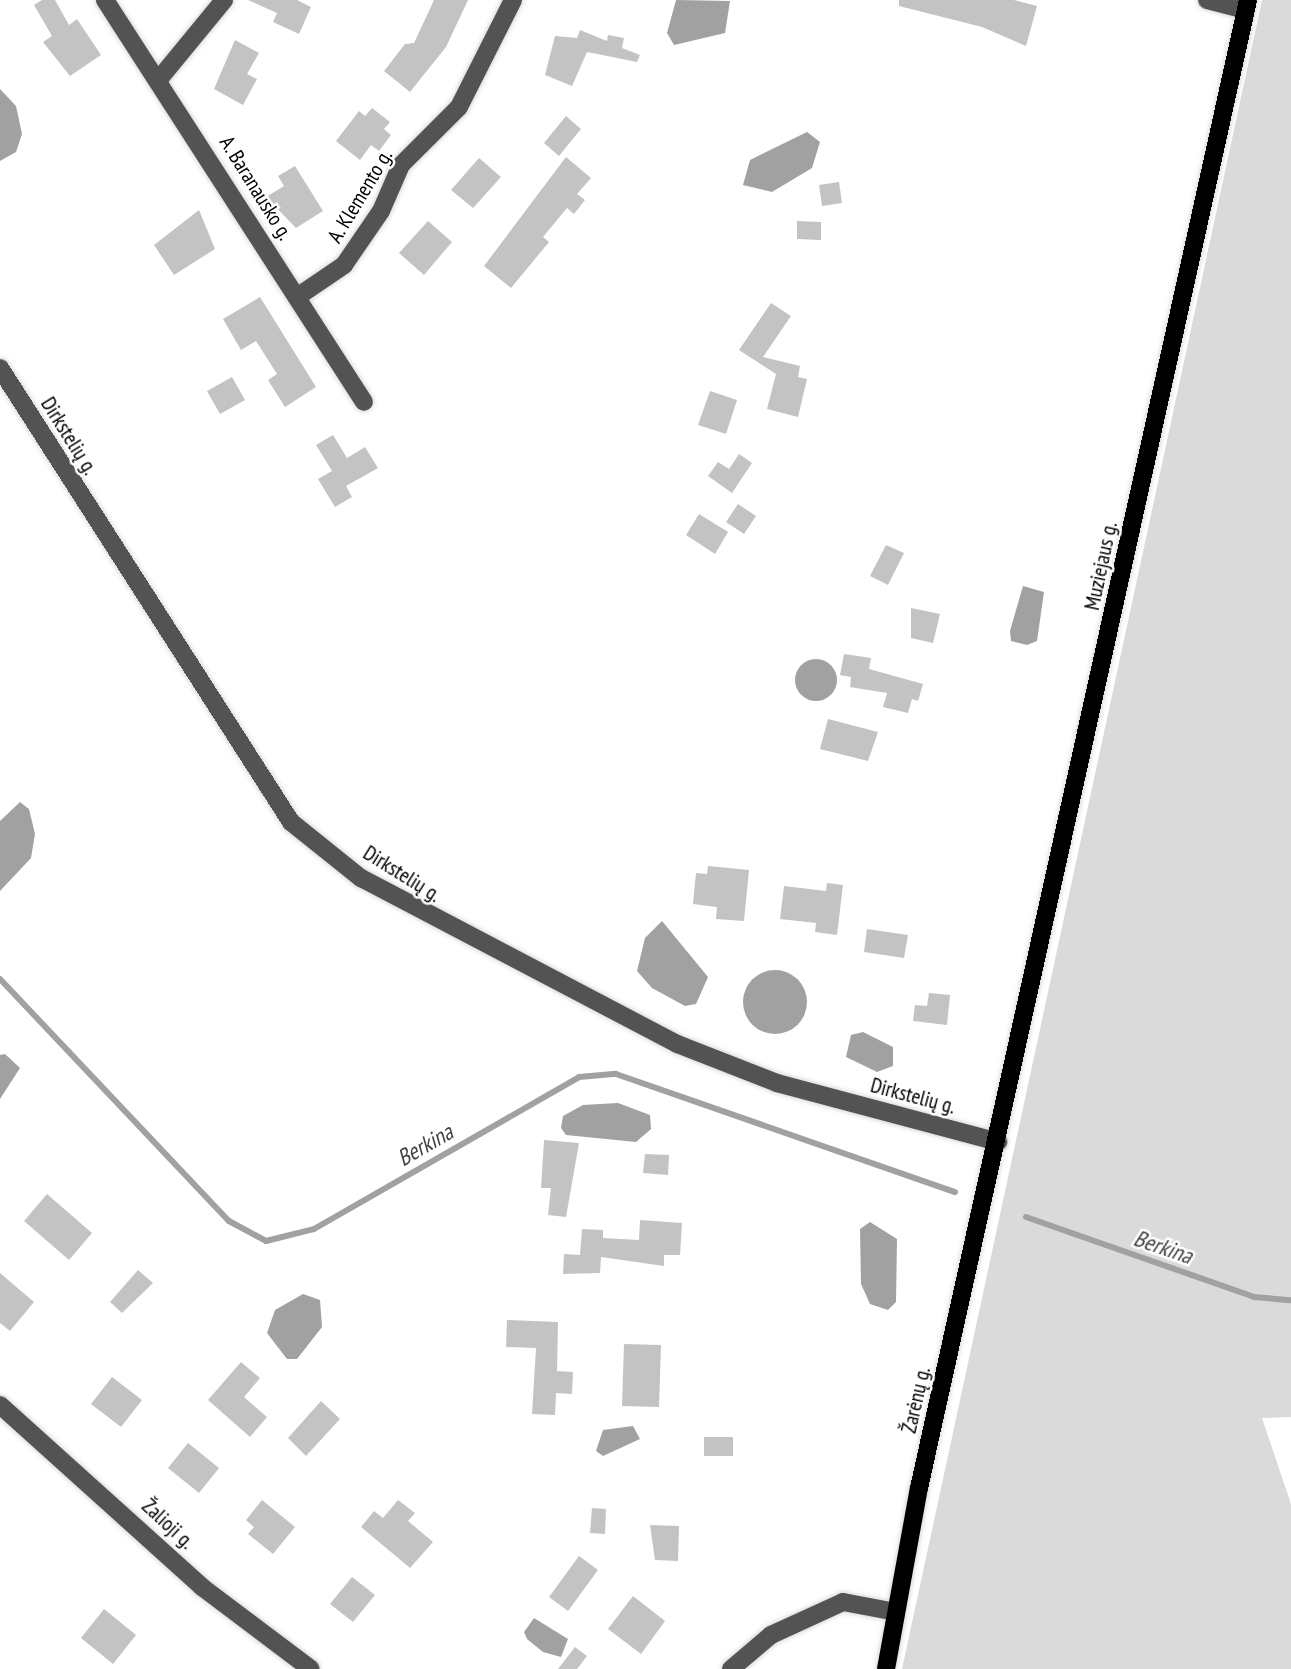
<!DOCTYPE html>
<meta charset="utf-8">
<style>
body{margin:0}
#map{position:relative;width:1291px;height:1669px;overflow:hidden;background:#fff;font-family:"PT Sans Narrow",sans-serif}
div>[style]{position:absolute}
.green>*{inset:0;background:#dadada}
.water>*{inset:0;background:#a1a1a1}
.round{border-radius:50%}
.stream>*{height:6px;margin:-3px;padding:0 3px;transform-origin:3px;border-radius:3px;background:#a1a1a1}
.building>*{inset:0;background:#c3c3c3}
.roads{filter:drop-shadow(0 0 2px #dbdbdb) drop-shadow(0 0 2px #dbdbdb)}
.minor>*{height:18px;margin:-9px;padding:0 9px;transform-origin:9px;border-radius:9px;background:#535353}
.major>*{height:18px;margin:-9px;padding:0 9px;transform-origin:9px;border-radius:9px;background:#000}
span{translate:-50% -50%;white-space:nowrap;text-align:center;line-height:1.15;-webkit-text-stroke:5px #fff;paint-order:stroke}
.street-label{font-size:21px;color:#000}
.water-label{font-size:23px;color:#424242;font-style:italic}
</style>
<div id="map">
<div class="green">
<i style="clip-path:polygon(1262px 0,1291px 0,1291px 1417px,1262px 1418px,1291px 1504px,1291px 1669px,902px 1669px)"></i>
</div>
<div class="water">
<i style="clip-path:polygon(676px 0,730px 1px,725px 33px,674px 45px,667px 33px)"></i>
<i style="clip-path:polygon(0 89px,16px 106px,22px 134px,16px 152px,0 161px)"></i>
<i style="clip-path:polygon(807px 132px,820px 142px,812px 168px,772px 192px,743px 185px,750px 160px)"></i>
<i style="clip-path:polygon(1023px 586px,1044px 592px,1037px 641px,1027px 645px,1011px 641px,1010px 631px)"></i>
<i class="round" style="left:795px;top:659px;width:42px;height:42px"></i>
<i style="clip-path:polygon(20px 802px,29px 809px,35px 834px,31px 858px,0 891px,0 821px)"></i>
<i style="clip-path:polygon(662px 921px,708px 977px,696px 1004px,685px 1006px,652px 988px,637px 971px,645px 938px)"></i>
<i class="round" style="left:743px;top:970px;width:64px;height:64px"></i>
<i style="clip-path:polygon(863px 1032px,893px 1047px,893px 1066px,877px 1072px,846px 1057px,851px 1035px)"></i>
<i style="clip-path:polygon(5px 1054px,20px 1068px,0 1099px,0 1055px)"></i>
<i style="clip-path:polygon(618px 1103px,650px 1115px,651px 1129px,636px 1142px,566px 1135px,561px 1128px,563px 1116px,583px 1105px)"></i>
<i style="clip-path:polygon(870px 1222px,897px 1239px,896px 1302px,888px 1310px,870px 1304px,861px 1284px,860px 1229px)"></i>
<i style="clip-path:polygon(303px 1294px,320px 1300px,322px 1327px,297px 1359px,287px 1359px,267px 1333px,275px 1310px)"></i>
<i style="clip-path:polygon(633px 1426px,640px 1439px,603px 1456px,596px 1451px,603px 1430px)"></i>
<i style="clip-path:polygon(534px 1618px,568px 1639px,561px 1657px,543px 1652px,527px 1639px,524px 1632px)"></i>
</div>
<div class="stream">
<i style="left:0;top:979px;width:333px;rotate:46.6deg"></i>
<i style="left:229px;top:1221px;width:42px;rotate:28.4deg"></i>
<i style="left:266px;top:1241px;width:49px;rotate:-14deg"></i>
<i style="left:314px;top:1229px;width:305px;rotate:-29.8deg"></i>
<i style="left:579px;top:1077px;width:37px;rotate:-5deg"></i>
<i style="left:616px;top:1074px;width:359px;rotate:19.2deg"></i>
<i style="left:1026px;top:1217px;width:242px;rotate:19.3deg"></i>
<i style="left:1254px;top:1297px;width:37px;rotate:5deg"></i>
</div>
<div class="building">
<i style="clip-path:polygon(42px 0,55px 0,69px 25px,77px 19px,101px 55px,70px 76px,43px 42px,52px 36px,34px 5px)"></i>
<i style="clip-path:polygon(248px 0,297px 0,311px 7px,299px 34px,273px 22px,277px 13px)"></i>
<i style="clip-path:polygon(434px 0,468px 0,446px 47px,410px 92px,384px 71px,405px 44px,414px 43px)"></i>
<i style="clip-path:polygon(899px 0,1014px 0,1037px 6px,1026px 46px,982px 27px,899px 6px)"></i>
<i style="clip-path:polygon(580px 30px,607px 41px,608px 35px,624px 38px,622px 48px,640px 55px,637px 62px,587px 52px,572px 86px,545px 75px,555px 36px,577px 38px)"></i>
<i style="clip-path:polygon(235px 40px,259px 53px,247px 74px,257px 79px,243px 105px,214px 89px)"></i>
<i style="clip-path:polygon(372px 108px,390px 122px,384px 129px,391px 135px,379px 151px,371px 145px,360px 160px,336px 141px,359px 111px,365px 116px)"></i>
<i style="clip-path:polygon(566px 116px,581px 129px,559px 156px,544px 143px)"></i>
<i style="clip-path:polygon(566px 157px,591px 178px,577px 194px,585px 200px,574px 214px,567px 208px,543px 237px,549px 242px,511px 288px,484px 266px)"></i>
<i style="clip-path:polygon(479px 158px,501px 177px,473px 208px,451px 190px)"></i>
<i style="clip-path:polygon(295px 166px,323px 211px,296px 228px,266px 197px,284px 186px,278px 176px)"></i>
<i style="clip-path:polygon(839px 182px,842px 203px,822px 206px,819px 185px)"></i>
<i style="clip-path:polygon(199px 210px,215px 249px,174px 275px,154px 245px)"></i>
<i style="clip-path:polygon(428px 221px,452px 242px,424px 275px,399px 253px)"></i>
<i style="clip-path:polygon(797px 221px,821px 222px,821px 240px,797px 239px)"></i>
<i style="clip-path:polygon(260px 297px,316px 387px,285px 407px,268px 380px,277px 374px,256px 341px,241px 350px,223px 319px)"></i>
<i style="clip-path:polygon(771px 303px,791px 316px,763px 357px,800px 366px,798px 377px,807px 379px,798px 417px,767px 409px,776px 374px,739px 350px)"></i>
<i style="clip-path:polygon(232px 377px,245px 400px,220px 414px,207px 391px)"></i>
<i style="clip-path:polygon(710px 391px,737px 400px,726px 434px,698px 425px)"></i>
<i style="clip-path:polygon(333px 435px,347px 458px,365px 447px,378px 468px,346px 486px,352px 497px,335px 507px,318px 479px,332px 471px,316px 445px)"></i>
<i style="clip-path:polygon(739px 454px,752px 463px,732px 493px,708px 476px,718px 462px,729px 469px)"></i>
<i style="clip-path:polygon(738px 504px,756px 516px,744px 534px,726px 522px)"></i>
<i style="clip-path:polygon(699px 514px,728px 532px,715px 554px,686px 535px)"></i>
<i style="clip-path:polygon(886px 545px,904px 553px,888px 585px,870px 576px)"></i>
<i style="clip-path:polygon(911px 608px,940px 614px,933px 643px,911px 638px)"></i>
<i style="clip-path:polygon(844px 654px,871px 658px,869px 669px,923px 684px,918px 701px,912px 699px,908px 713px,883px 707px,887px 693px,850px 687px,851px 677px,840px 675px)"></i>
<i style="clip-path:polygon(828px 719px,878px 732px,868px 761px,820px 749px)"></i>
<i style="clip-path:polygon(708px 866px,749px 870px,744px 921px,716px 919px,717px 907px,693px 904px,696px 873px,707px 874px)"></i>
<i style="clip-path:polygon(827px 883px,843px 885px,837px 935px,815px 932px,816px 923px,780px 919px,784px 886px,826px 891px)"></i>
<i style="clip-path:polygon(867px 929px,908px 935px,904px 958px,864px 952px)"></i>
<i style="clip-path:polygon(929px 993px,950px 995px,947px 1025px,913px 1021px,915px 1005px,927px 1006px)"></i>
<i style="clip-path:polygon(544px 1140px,579px 1143px,566px 1217px,548px 1215px,551px 1188px,541px 1188px)"></i>
<i style="clip-path:polygon(645px 1154px,669px 1155px,668px 1175px,643px 1173px)"></i>
<i style="clip-path:polygon(47px 1194px,92px 1233px,69px 1260px,24px 1221px)"></i>
<i style="clip-path:polygon(640px 1220px,682px 1223px,680px 1255px,664px 1255px,664px 1266px,601px 1257px,600px 1273px,563px 1274px,564px 1254px,580px 1255px,582px 1229px,603px 1230px,603px 1238px,639px 1240px)"></i>
<i style="clip-path:polygon(138px 1270px,153px 1283px,122px 1313px,110px 1302px)"></i>
<i style="clip-path:polygon(0 1273px,34px 1302px,10px 1331px,0 1323px)"></i>
<i style="clip-path:polygon(507px 1320px,558px 1322px,557px 1371px,573px 1372px,572px 1394px,556px 1393px,555px 1415px,532px 1414px,536px 1348px,506px 1347px)"></i>
<i style="clip-path:polygon(624px 1344px,661px 1345px,659px 1407px,622px 1406px)"></i>
<i style="clip-path:polygon(241px 1362px,260px 1378px,244px 1397px,267px 1417px,250px 1437px,208px 1400px)"></i>
<i style="clip-path:polygon(112px 1377px,142px 1400px,121px 1427px,91px 1404px)"></i>
<i style="clip-path:polygon(321px 1401px,340px 1419px,306px 1456px,288px 1438px)"></i>
<i style="clip-path:polygon(704px 1437px,733px 1437px,733px 1456px,704px 1456px)"></i>
<i style="clip-path:polygon(188px 1443px,219px 1468px,199px 1493px,168px 1468px)"></i>
<i style="clip-path:polygon(262px 1500px,295px 1527px,273px 1554px,248px 1534px,254px 1527px,246px 1520px)"></i>
<i style="clip-path:polygon(398px 1500px,415px 1513px,408px 1521px,433px 1542px,410px 1568px,361px 1527px,374px 1511px,383px 1518px)"></i>
<i style="clip-path:polygon(592px 1508px,606px 1509px,605px 1534px,590px 1533px)"></i>
<i style="clip-path:polygon(650px 1525px,679px 1526px,678px 1561px,655px 1560px)"></i>
<i style="clip-path:polygon(579px 1556px,598px 1570px,568px 1611px,549px 1597px)"></i>
<i style="clip-path:polygon(352px 1577px,375px 1595px,353px 1622px,330px 1604px)"></i>
<i style="clip-path:polygon(633px 1596px,665px 1621px,641px 1654px,608px 1629px)"></i>
<i style="clip-path:polygon(104px 1609px,136px 1635px,113px 1664px,81px 1638px)"></i>
<i style="clip-path:polygon(575px 1647px,587px 1656px,577px 1669px,558px 1669px)"></i>
</div>
<div class="roads">
<div class="minor">
<i style="left:105px;top:0;width:478px;rotate:57.2deg"></i>
<i style="left:1207px;top:0;width:40px;rotate:14.4deg"></i>
<i style="left:160px;top:78px;width:101px;rotate:-50.6deg"></i>
<i style="left:297px;top:297px;width:57px;rotate:-34.2deg"></i>
<i style="left:344px;top:265px;width:65px;rotate:-55.6deg"></i>
<i style="left:381px;top:211px;width:50px;rotate:-66.5deg"></i>
<i style="left:401px;top:165px;width:82px;rotate:-45deg"></i>
<i style="left:459px;top:107px;width:120px;rotate:-63.2deg"></i>
<i style="left:0;top:368px;width:539px;rotate:57.34deg"></i>
<i style="left:291px;top:822px;width:90px;rotate:38.7deg"></i>
<i style="left:361px;top:878px;width:357px;rotate:27.7deg"></i>
<i style="left:677px;top:1044px;width:107px;rotate:21.3deg"></i>
<i style="left:777px;top:1083px;width:229px;rotate:14.9deg"></i>
<i style="left:0;top:1405px;width:272px;rotate:42deg"></i>
<i style="left:202px;top:1587px;width:136px;rotate:37deg"></i>
<i style="left:731px;top:1669px;width:52px;rotate:-40.4deg"></i>
<i style="left:771px;top:1635px;width:79px;rotate:-24.6deg"></i>
<i style="left:843px;top:1602px;width:54px;rotate:10.7deg"></i>
</div>
<div class="major">
<i style="left:886px;top:1669px;width:184px;rotate:-79.7deg"></i>
<i style="left:919px;top:1488px;width:1524px;rotate:-77.53deg"></i>
</div>
</div>
<div class="street-label">
<span style="left:256px;top:188px;rotate:58deg">A. Baranausko g.</span>
<span style="left:360px;top:196px;rotate:-59deg">A. Klemento g.</span>
<span style="left:69px;top:436px;rotate:58deg">Dirkstelių g.</span>
<span style="left:1101px;top:566px;rotate:-78deg">Muziejaus g.</span>
<span style="left:402px;top:874px;rotate:32deg">Dirkstelių g.</span>
<span style="left:913px;top:1096px;rotate:15deg">Dirkstelių g.</span>
<span style="left:916px;top:1400px;rotate:-77deg">Žarėnų g.</span>
<span style="left:168px;top:1524px;rotate:43deg">Žalioji g.</span>
</div>
<div class="water-label">
<span style="left:425px;top:1145px;rotate:-30deg">Berkina</span>
<span style="left:1163px;top:1247px;rotate:19deg">Berkina</span>
</div>
</div>
